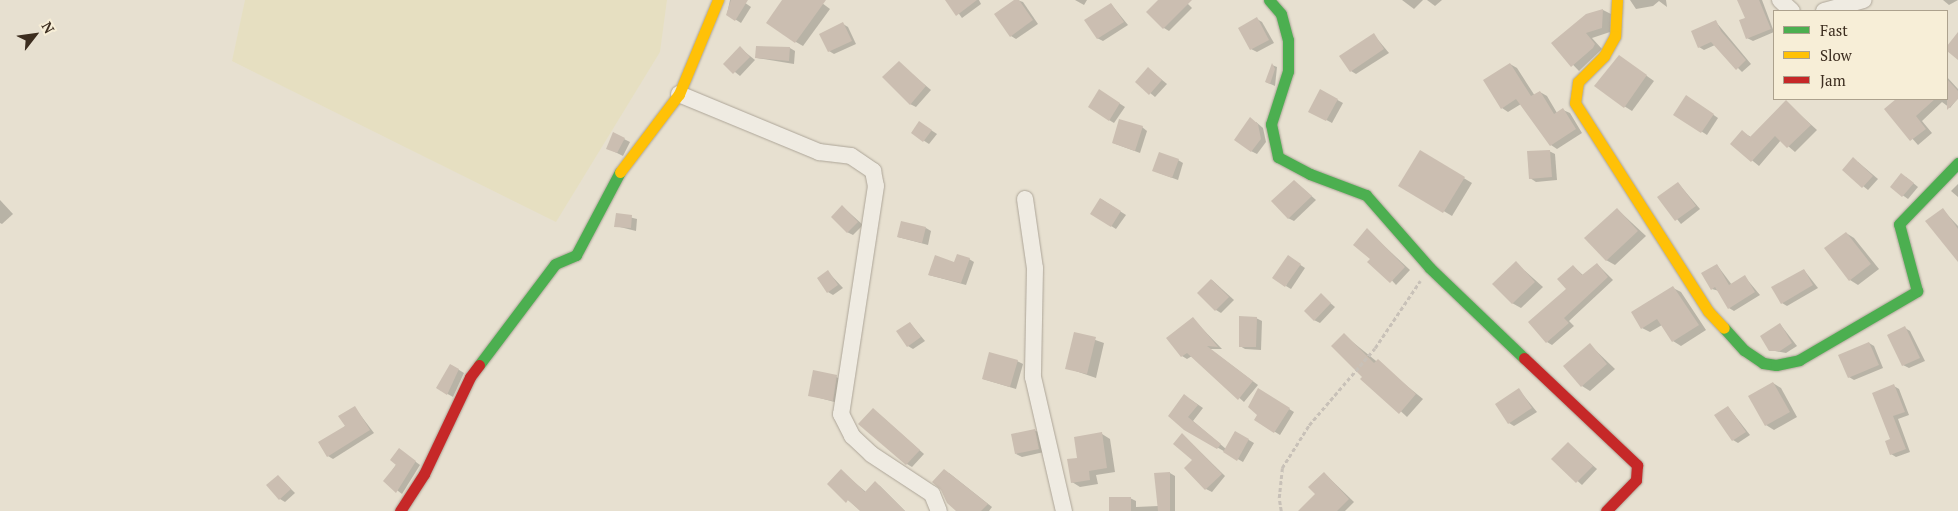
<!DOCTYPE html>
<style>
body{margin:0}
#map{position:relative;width:1958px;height:511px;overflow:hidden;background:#e7e0d0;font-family:"PT Serif",serif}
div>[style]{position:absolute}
.farmland>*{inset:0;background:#e6dfc1}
.shadow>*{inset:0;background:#0003}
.building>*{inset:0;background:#cbbeb1}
.path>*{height:2.5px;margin-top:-1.25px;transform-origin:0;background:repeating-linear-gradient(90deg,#c8c1b8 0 4px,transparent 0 6.5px)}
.roads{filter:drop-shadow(0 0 1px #ada598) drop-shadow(0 0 1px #ada598)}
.street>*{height:16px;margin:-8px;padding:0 8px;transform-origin:8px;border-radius:8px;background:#efebe2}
.fast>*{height:11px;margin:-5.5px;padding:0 5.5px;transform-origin:5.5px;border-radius:5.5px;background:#4caf50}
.slow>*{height:11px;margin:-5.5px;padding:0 5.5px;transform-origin:5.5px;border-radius:5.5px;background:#ffc107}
.jam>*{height:11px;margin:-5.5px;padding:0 5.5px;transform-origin:5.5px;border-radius:5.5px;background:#c62828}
span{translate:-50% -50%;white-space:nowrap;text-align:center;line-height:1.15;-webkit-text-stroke:4px #f7eed7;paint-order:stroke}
.legend{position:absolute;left:1773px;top:10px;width:175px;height:90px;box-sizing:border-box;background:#f7eed7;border:1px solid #aca18d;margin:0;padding:6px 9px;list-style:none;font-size:15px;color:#3c2d1f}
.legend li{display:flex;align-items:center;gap:10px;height:25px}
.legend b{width:25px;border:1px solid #aca18d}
.north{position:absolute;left:10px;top:10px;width:50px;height:50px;-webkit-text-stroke:4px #f7eed7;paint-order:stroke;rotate:60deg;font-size:14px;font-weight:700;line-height:20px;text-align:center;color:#3c2d1f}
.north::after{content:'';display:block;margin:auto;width:18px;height:22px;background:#3c2d1f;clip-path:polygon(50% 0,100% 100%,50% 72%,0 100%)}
</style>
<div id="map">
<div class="farmland">
<i style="clip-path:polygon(245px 0,667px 0,660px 52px,556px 222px,232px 61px)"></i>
</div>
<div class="shadow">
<i style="clip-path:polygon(730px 0,741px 0,751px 7px,741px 23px,727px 14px)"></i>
<i style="clip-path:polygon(782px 0,818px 0,830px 9px,803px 46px,796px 42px)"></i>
<i style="clip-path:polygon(949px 0,979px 0,981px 4px,962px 18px)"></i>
<i style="clip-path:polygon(1017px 0,1023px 2px,1038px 24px,1016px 39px,1011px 36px)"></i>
<i style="clip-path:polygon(1075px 0,1087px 0,1084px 5px)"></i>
<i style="clip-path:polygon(1160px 0,1184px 0,1192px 8px,1169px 31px,1164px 28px)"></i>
<i style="clip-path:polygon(1402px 0,1423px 0,1414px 9px)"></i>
<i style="clip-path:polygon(1427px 0,1442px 0,1435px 6px)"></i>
<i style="clip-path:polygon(1630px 0,1666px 0,1667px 7px,1659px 1px,1653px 6px,1636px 9px)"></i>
<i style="clip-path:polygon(1739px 0,1762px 0,1774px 32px,1753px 41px,1747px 38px,1747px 18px)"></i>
<i style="clip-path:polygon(1943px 0,1958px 0,1949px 5px)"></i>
<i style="clip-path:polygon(1111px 4px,1128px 25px,1103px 41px,1097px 38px)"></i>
<i style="clip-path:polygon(1603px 10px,1611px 14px,1610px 32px,1592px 38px,1602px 49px,1579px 71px,1553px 44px,1586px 16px)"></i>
<i style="clip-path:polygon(1257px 19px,1262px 22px,1274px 43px,1257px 52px,1251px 49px)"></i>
<i style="clip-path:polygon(1716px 22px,1751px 64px,1742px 72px,1715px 45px,1704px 50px,1699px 47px)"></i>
<i style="clip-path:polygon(843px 24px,848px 27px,856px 44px,834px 54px,829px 51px)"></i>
<i style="clip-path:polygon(1374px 35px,1389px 53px,1356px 74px,1351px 71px)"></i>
<i style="clip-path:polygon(740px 48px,755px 60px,740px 76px,725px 64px)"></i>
<i style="clip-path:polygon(790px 48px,795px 51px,794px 64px,757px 58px)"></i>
<i style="clip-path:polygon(1620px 57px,1654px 81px,1632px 111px,1624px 106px)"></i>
<i style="clip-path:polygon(899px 63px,931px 90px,916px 107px,910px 104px)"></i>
<i style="clip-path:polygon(1510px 64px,1517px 68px,1535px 96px,1540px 92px,1547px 96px,1557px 113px,1563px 110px,1570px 113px,1582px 133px,1557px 149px,1551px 145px,1521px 104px,1508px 112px,1502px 108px)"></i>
<i style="clip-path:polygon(1272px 65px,1277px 67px,1275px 86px,1266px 82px)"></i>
<i style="clip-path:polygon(1149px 69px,1167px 84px,1155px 97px,1137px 82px)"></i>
<i style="clip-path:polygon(1947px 77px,1958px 89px,1958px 98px,1950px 108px,1942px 102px,1922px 121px,1932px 133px,1918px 145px,1886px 109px,1898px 99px,1947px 99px)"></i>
<i style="clip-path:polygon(1321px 91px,1343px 103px,1332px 123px,1310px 111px)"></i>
<i style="clip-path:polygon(1105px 94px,1125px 107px,1114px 123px,1109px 120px)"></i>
<i style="clip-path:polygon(1692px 100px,1718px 118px,1707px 135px,1675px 114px)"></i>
<i style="clip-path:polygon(1786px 102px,1817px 130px,1795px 152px,1781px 140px,1759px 166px,1732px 144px,1742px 132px,1751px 137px)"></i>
<i style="clip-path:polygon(1256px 122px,1263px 128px,1266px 142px,1257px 154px,1251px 151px)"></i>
<i style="clip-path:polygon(925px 126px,937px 134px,929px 144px,912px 133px)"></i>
<i style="clip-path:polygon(1142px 127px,1147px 131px,1140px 153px,1113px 143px)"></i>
<i style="clip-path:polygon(614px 134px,630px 142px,623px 156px,613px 151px)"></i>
<i style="clip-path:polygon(1549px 151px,1555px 154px,1557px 180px,1536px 182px,1530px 178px)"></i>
<i style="clip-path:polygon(1420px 152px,1472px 183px,1452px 216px,1400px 185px)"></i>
<i style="clip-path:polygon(1178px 160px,1183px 163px,1178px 180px,1159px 173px)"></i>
<i style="clip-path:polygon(1858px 162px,1878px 179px,1868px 190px,1843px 170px)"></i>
<i style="clip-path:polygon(1906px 177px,1918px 187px,1908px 199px,1891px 187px)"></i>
<i style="clip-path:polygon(1678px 183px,1700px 209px,1681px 224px,1659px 197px)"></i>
<i style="clip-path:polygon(1958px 184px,1958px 197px,1951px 191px)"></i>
<i style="clip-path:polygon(1299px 185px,1316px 200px,1294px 221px,1288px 218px)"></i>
<i style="clip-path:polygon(1101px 199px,1126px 215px,1116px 229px,1092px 214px)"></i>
<i style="clip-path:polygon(0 200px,13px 214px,2px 224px,0 223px)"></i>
<i style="clip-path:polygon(843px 207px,863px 225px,853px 235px,847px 232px)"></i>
<i style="clip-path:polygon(1617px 209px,1646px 236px,1615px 265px,1606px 260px)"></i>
<i style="clip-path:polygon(1943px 210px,1958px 226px,1958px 259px)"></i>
<i style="clip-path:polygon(617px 214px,637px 219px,636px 231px,616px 226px)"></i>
<i style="clip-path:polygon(926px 228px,931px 231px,928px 245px,898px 237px)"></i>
<i style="clip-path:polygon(1367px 230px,1410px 270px,1396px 285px,1372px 258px)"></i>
<i style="clip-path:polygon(1846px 233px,1854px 238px,1879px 269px,1858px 285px,1850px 280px,1826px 249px)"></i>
<i style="clip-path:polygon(969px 259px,974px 262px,966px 285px,929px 275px)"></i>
<i style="clip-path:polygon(1293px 260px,1305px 268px,1291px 289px,1286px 286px)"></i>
<i style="clip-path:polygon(1516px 263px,1543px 287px,1521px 308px,1512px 303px)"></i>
<i style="clip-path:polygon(1597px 264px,1613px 280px,1569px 321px,1574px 326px,1552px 345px,1547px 342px,1574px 267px,1584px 276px)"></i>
<i style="clip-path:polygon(1717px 265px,1732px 285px,1745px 277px,1760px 295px,1734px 311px,1729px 308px,1719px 291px,1712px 289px)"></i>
<i style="clip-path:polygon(1804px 270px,1818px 288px,1787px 306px,1782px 303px)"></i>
<i style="clip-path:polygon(828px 272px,843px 288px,833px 295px,828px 292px)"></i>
<i style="clip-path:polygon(1212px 280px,1234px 300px,1221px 313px,1216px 310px)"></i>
<i style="clip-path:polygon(1673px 288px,1681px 292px,1706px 330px,1681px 346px,1673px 341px,1662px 325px,1650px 332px,1642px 328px)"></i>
<i style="clip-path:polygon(1321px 295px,1335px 307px,1320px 323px,1314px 320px)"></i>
<i style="clip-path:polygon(1256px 318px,1262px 321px,1261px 350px,1245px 349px,1240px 346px)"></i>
<i style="clip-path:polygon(1193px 319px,1222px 349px,1210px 349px,1258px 385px,1244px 402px,1192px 356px,1187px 359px,1182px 356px,1168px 338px)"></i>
<i style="clip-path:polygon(910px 323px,925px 341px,913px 349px,908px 346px)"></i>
<i style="clip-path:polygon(1780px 324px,1797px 346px,1786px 353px,1770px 350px)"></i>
<i style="clip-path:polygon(1905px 328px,1910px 331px,1925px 361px,1909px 368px,1903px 365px)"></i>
<i style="clip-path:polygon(1075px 333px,1104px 343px,1096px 378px,1067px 368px)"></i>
<i style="clip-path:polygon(1344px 335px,1423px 399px,1407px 417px,1364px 377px)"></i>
<i style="clip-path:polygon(1869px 343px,1874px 346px,1883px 368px,1854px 380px,1849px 377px)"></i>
<i style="clip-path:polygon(1590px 345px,1615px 369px,1590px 391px,1582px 386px)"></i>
<i style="clip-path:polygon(1017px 361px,1023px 364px,1016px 389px,983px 379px)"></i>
<i style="clip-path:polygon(451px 365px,464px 373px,453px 397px,437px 388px)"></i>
<i style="clip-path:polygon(836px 377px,842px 380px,838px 403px,809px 395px)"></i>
<i style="clip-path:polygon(1773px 383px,1781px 388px,1797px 417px,1774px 430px,1766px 425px)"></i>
<i style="clip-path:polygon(1894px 386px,1899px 389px,1909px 415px,1898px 419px,1910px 452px,1896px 457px,1891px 454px)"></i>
<i style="clip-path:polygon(1259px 390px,1294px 412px,1280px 435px,1256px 420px,1259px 414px)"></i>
<i style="clip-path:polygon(1519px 390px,1537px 412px,1514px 426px,1509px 423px)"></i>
<i style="clip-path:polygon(1190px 399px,1203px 408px,1193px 421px,1226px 449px,1235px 432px,1254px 443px,1243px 462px,1185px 429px)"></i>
<i style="clip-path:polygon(1728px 407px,1750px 435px,1738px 443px,1733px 440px)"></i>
<i style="clip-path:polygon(355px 408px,374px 433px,333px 459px,328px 456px)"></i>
<i style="clip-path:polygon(878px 413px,924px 454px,912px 467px,907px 464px)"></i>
<i style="clip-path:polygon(1034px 430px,1040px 433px,1044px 452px,1022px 457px,1016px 454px)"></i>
<i style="clip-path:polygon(1102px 434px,1110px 439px,1115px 472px,1096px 475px,1098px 484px,1080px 487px,1072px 482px,1078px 459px)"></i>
<i style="clip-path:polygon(1182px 434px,1225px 476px,1212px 492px,1206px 489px)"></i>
<i style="clip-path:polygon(1568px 443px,1597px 469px,1582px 485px,1553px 459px)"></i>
<i style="clip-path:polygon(404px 453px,420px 465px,402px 494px,385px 481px)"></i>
<i style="clip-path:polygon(841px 471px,866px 492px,875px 483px,880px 486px,905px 511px,861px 511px,829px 484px)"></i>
<i style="clip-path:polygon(949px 473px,992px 507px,989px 511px,957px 511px)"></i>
<i style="clip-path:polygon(1170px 473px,1175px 476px,1175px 511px,1110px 511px,1130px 498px,1136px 501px,1136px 507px,1158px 506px)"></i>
<i style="clip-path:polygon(1324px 473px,1354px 502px,1345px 511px,1310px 511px)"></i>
<i style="clip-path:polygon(278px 476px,295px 493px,285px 502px,280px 499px)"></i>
</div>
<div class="building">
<i style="clip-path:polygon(731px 0,748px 0,735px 21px,726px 15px)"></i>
<i style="clip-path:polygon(782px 0,826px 0,795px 43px,766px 23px)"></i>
<i style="clip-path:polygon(945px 0,977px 0,956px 16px)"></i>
<i style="clip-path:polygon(1014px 0,1019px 0,1033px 20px,1010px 37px,994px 14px)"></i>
<i style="clip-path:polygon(1158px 0,1192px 0,1163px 29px,1146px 12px)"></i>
<i style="clip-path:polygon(1737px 0,1759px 0,1771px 29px,1746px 39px,1739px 20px,1745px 18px)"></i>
<i style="clip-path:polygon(1111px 3px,1124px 22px,1097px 39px,1084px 20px)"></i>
<i style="clip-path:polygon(1603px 9px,1602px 28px,1586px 33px,1595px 44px,1593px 48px,1571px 67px,1551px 43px,1586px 14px)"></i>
<i style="clip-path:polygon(1257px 17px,1269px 40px,1250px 50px,1238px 28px)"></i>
<i style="clip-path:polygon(1716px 20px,1721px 31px,1746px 60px,1736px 70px,1711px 42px,1698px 48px,1691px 31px)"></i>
<i style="clip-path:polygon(843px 22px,852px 41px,828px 52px,819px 34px)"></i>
<i style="clip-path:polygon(1958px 32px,1958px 60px,1947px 51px,1947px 46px)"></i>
<i style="clip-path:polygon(1374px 33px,1384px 49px,1350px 72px,1339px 56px)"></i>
<i style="clip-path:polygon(740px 46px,750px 57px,733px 74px,723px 64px)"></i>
<i style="clip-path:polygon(756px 46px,790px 47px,789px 61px,755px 58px)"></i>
<i style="clip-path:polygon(1619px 55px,1647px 75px,1624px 108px,1594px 86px)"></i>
<i style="clip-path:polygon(899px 61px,926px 86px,910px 105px,882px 77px)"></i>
<i style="clip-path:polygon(1272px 63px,1275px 69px,1270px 84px,1265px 82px)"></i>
<i style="clip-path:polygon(1510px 63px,1531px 96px,1540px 91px,1554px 114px,1563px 108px,1576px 129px,1550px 146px,1516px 99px,1501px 109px,1483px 80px)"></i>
<i style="clip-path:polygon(1148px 67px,1162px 80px,1149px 95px,1135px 82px)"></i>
<i style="clip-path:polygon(1947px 79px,1958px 91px,1958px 99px,1947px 110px)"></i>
<i style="clip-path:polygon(1099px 89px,1120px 103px,1109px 121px,1088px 107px)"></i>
<i style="clip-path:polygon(1320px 89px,1338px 99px,1326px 121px,1308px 112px)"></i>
<i style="clip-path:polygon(1686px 95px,1714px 114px,1701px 133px,1673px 115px)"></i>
<i style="clip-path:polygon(1896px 99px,1935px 99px,1916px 116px,1926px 129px,1910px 141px,1884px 109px)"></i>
<i style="clip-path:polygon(1786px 100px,1811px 125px,1787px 148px,1775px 136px,1751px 162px,1730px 144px,1742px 130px,1750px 137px)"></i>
<i style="clip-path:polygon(1250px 117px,1258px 124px,1261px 139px,1251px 152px,1234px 140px)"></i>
<i style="clip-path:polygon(1119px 119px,1143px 126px,1135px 151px,1112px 143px)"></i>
<i style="clip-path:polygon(919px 121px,932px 130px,923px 142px,911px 133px)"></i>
<i style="clip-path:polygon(613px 132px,625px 138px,617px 153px,606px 149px)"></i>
<i style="clip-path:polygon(1420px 150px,1465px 177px,1443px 213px,1398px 186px)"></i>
<i style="clip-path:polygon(1550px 150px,1552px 177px,1529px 179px,1527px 151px)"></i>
<i style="clip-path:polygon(1159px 152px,1179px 159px,1172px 178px,1152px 171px)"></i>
<i style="clip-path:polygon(1853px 157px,1873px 176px,1862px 188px,1842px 170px)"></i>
<i style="clip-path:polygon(1901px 173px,1914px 183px,1902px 197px,1890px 187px)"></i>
<i style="clip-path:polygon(1294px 180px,1312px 196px,1288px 219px,1271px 201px)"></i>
<i style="clip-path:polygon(1678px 182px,1696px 206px,1675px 221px,1657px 197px)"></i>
<i style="clip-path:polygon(1100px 198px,1121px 211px,1111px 227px,1090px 214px)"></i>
<i style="clip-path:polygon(842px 205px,858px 222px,847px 233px,831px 217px)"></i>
<i style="clip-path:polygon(1617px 208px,1638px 231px,1606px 261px,1584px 238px)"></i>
<i style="clip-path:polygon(1943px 208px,1958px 229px,1958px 262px,1925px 221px)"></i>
<i style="clip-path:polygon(616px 213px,632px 215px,631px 228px,614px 227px)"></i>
<i style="clip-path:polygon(901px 221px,926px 227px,922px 243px,897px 237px)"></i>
<i style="clip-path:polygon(1367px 228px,1405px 267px,1390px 283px,1367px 262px,1370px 259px,1353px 245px)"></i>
<i style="clip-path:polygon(1846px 232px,1871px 264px,1849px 281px,1824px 248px)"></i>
<i style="clip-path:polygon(957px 254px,970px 258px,961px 283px,928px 275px,935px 255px,954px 262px)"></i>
<i style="clip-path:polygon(1288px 255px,1301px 264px,1285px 287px,1272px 278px)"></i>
<i style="clip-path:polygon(1516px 261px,1535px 282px,1512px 304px,1492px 284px)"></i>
<i style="clip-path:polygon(1597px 263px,1608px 277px,1564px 318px,1569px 323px,1546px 343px,1528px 322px,1566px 289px,1557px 279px,1573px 265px,1582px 275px)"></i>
<i style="clip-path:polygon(1717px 264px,1729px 285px,1745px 275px,1755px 292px,1728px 309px,1715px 287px,1711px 290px,1701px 273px)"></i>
<i style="clip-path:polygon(1804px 269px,1813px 285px,1781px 304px,1771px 287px)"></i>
<i style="clip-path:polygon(828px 270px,838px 285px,827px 293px,817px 278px)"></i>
<i style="clip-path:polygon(1211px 279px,1229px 297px,1215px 311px,1197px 293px)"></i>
<i style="clip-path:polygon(1673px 286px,1699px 325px,1672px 342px,1657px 319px,1641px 329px,1631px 312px)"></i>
<i style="clip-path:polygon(1321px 293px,1331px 303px,1314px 321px,1304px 311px)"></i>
<i style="clip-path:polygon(1239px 316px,1257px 317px,1256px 347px,1239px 347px)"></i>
<i style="clip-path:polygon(1193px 317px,1218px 347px,1207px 346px,1253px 381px,1238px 400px,1187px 353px,1181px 357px,1166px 338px)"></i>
<i style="clip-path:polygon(910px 322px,921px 337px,907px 347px,896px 331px)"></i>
<i style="clip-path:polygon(1780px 323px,1792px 343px,1780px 351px,1769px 351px,1760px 336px)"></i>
<i style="clip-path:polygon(1905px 326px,1920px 358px,1902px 366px,1887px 335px)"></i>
<i style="clip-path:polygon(1074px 332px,1096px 337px,1087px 374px,1065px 369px)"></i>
<i style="clip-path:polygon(1344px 333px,1374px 363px,1378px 359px,1416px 394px,1399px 414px,1360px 379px,1362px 377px,1331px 346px)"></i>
<i style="clip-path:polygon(1869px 342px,1879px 365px,1848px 378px,1838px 355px)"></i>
<i style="clip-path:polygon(1590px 343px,1607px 364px,1581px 387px,1563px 366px)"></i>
<i style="clip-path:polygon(989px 352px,1018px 360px,1010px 387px,982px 379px)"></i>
<i style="clip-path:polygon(450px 364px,459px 369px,447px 395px,436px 388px)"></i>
<i style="clip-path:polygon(813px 370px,837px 375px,833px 401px,808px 396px)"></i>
<i style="clip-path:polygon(1773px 382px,1790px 412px,1765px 426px,1748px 396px)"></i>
<i style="clip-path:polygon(1894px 384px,1905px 412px,1893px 416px,1906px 449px,1890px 455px,1885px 441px,1890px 439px,1872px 393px)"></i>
<i style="clip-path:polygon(1258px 388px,1290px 408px,1274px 433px,1254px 420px,1257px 415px,1248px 407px)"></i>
<i style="clip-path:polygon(1519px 388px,1532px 408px,1508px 424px,1495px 404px)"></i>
<i style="clip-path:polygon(1184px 394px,1198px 405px,1188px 417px,1221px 444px,1217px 449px,1184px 430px,1168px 416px)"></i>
<i style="clip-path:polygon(355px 406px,370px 430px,327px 457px,318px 442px,345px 426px,338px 416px)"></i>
<i style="clip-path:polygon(1728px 406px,1746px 432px,1732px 441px,1714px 415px)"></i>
<i style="clip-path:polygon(873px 408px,920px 450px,906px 465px,858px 424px)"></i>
<i style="clip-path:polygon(1035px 429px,1039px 449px,1015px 454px,1011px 434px)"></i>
<i style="clip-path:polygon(1235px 431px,1249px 439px,1237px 461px,1223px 452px)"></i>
<i style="clip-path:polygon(1102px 432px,1107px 468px,1089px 471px,1090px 480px,1071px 483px,1067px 459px,1077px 458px,1074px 437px)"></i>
<i style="clip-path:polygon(1182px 433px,1222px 474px,1205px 490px,1184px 468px,1192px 460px,1173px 444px)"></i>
<i style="clip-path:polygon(1568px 442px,1593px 466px,1576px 483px,1551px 459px)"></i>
<i style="clip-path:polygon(399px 448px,416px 461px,396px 493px,383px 481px,396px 465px,390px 460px)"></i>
<i style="clip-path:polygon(841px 469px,865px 492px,875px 481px,905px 511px,860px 511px,848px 500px,846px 503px,827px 484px)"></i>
<i style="clip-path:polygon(944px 469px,988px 504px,981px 511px,956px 511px,947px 503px,941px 490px,932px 482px)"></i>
<i style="clip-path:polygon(1170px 472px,1170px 511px,1158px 511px,1154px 473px)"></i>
<i style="clip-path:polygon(1324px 472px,1349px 499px,1337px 511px,1298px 511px,1315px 494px,1308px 487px)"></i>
<i style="clip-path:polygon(278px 475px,291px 489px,279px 500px,266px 485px)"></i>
<i style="clip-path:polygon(1109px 497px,1131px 497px,1131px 511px,1109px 511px)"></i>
</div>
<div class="path">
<i style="left:1281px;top:511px;width:13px;rotate:-99deg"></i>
<i style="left:1279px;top:498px;width:30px;rotate:-84deg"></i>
<i style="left:1282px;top:468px;width:51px;rotate:-57.9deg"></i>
<i style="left:1309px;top:425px;width:101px;rotate:-49.4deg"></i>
<i style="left:1375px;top:348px;width:81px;rotate:-56.1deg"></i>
</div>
<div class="roads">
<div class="street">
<i style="left:1780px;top:0;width:16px;rotate:43deg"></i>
<i style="left:1824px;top:11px;width:41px;rotate:-15.4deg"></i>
<i style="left:679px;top:94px;width:152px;rotate:22.5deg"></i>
<i style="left:819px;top:152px;width:32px;rotate:7deg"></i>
<i style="left:851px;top:156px;width:27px;rotate:34deg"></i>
<i style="left:873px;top:171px;width:15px;rotate:79deg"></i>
<i style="left:876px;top:186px;width:231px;rotate:98.7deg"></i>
<i style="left:841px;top:414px;width:25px;rotate:63deg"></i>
<i style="left:852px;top:436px;width:26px;rotate:43deg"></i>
<i style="left:871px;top:454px;width:73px;rotate:33.3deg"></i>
<i style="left:932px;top:494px;width:18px;rotate:68deg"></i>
<i style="left:1025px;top:199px;width:70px;rotate:81.8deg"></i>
<i style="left:1035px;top:268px;width:109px;rotate:91.1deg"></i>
<i style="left:1033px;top:377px;width:138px;rotate:77deg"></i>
</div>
<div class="fast">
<i style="left:1269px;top:0;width:18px;rotate:49deg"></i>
<i style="left:1281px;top:14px;width:27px;rotate:75deg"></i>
<i style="left:1288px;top:40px;width:31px;rotate:90deg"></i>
<i style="left:1288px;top:71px;width:56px;rotate:107.8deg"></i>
<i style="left:1271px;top:124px;width:34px;rotate:78deg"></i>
<i style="left:1278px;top:157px;width:36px;rotate:28deg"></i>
<i style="left:1310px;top:174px;width:60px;rotate:20.6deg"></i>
<i style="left:1366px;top:195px;width:97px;rotate:48.8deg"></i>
<i style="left:1430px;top:268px;width:130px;rotate:43.8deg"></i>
<i style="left:1724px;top:328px;width:30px;rotate:48deg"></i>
<i style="left:1744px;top:350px;width:23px;rotate:34deg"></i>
<i style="left:1763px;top:363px;width:13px;rotate:9deg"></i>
<i style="left:1776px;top:365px;width:24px;rotate:-12deg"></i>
<i style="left:1799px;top:360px;width:137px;rotate:-30.3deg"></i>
<i style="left:1917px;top:291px;width:69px;rotate:-105deg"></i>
<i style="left:1899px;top:224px;width:85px;rotate:-46deg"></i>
<i style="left:479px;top:365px;width:126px;rotate:-53deg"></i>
<i style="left:555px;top:264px;width:23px;rotate:-23deg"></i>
<i style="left:576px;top:255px;width:94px;rotate:-62.1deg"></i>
</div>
<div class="slow">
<i style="left:1617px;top:0;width:36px;rotate:93deg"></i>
<i style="left:1615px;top:36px;width:23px;rotate:119deg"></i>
<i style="left:1604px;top:56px;width:37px;rotate:135deg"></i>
<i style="left:1578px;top:82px;width:21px;rotate:98deg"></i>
<i style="left:1575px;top:103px;width:247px;rotate:57.4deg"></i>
<i style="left:1708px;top:311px;width:23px;rotate:47deg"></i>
<i style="left:620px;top:172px;width:98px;rotate:-52.9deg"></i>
<i style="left:679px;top:94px;width:102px;rotate:-67.5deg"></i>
</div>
<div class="jam">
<i style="left:1524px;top:358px;width:156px;rotate:43.4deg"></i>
<i style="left:1637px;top:465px;width:15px;rotate:94deg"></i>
<i style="left:1636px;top:480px;width:43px;rotate:134.1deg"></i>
<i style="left:400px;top:511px;width:44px;rotate:-57deg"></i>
<i style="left:424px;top:474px;width:107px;rotate:-64.6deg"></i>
<i style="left:470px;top:377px;width:15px;rotate:-53deg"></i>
</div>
</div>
<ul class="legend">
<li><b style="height:6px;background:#4caf50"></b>Fast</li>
<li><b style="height:6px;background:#ffc107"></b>Slow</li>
<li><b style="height:6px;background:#c62828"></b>Jam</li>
</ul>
<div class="north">N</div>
</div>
